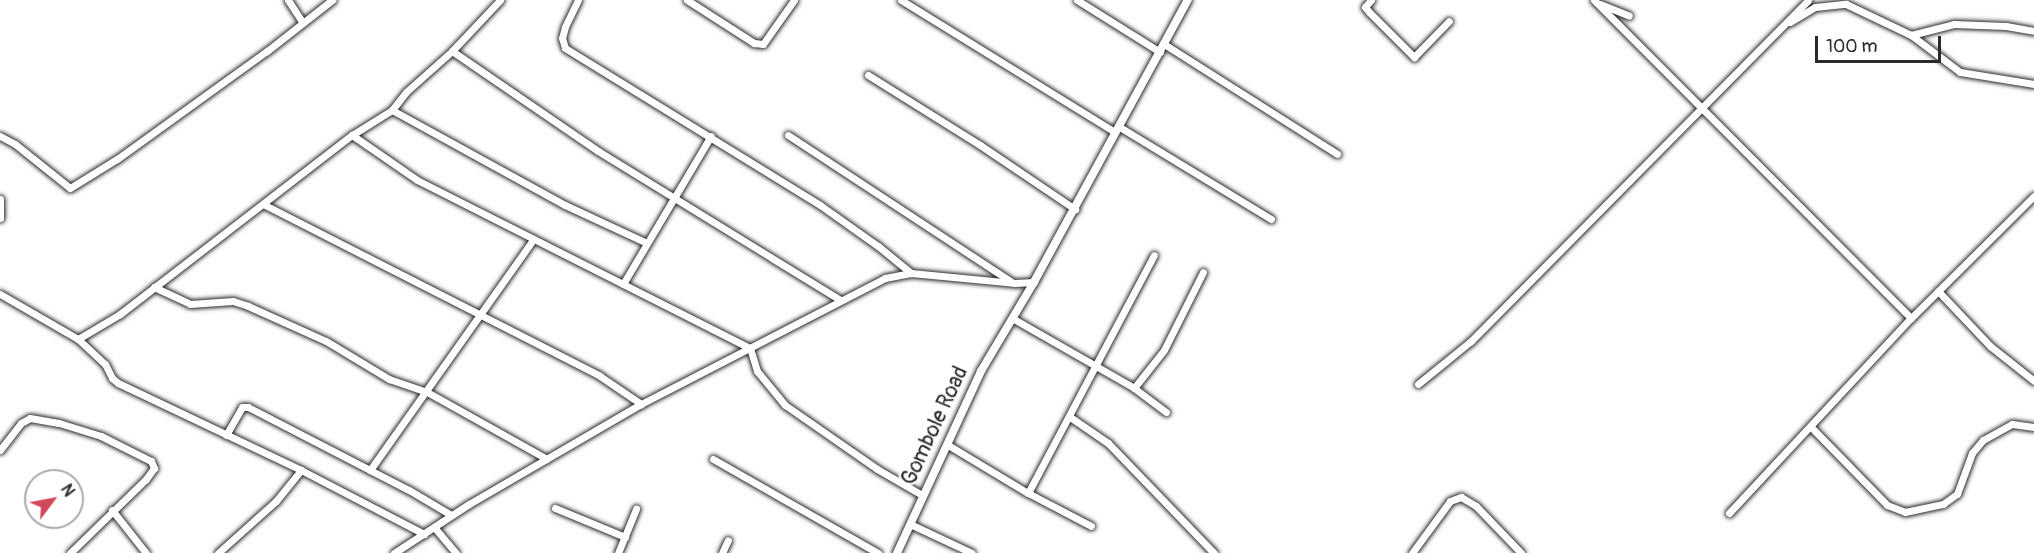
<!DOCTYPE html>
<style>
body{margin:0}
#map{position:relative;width:2034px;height:553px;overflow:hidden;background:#fff;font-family:Pangolin,sans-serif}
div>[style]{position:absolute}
.roads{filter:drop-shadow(0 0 2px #2b2b2b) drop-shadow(0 0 2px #2b2b2b)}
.minor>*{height:7px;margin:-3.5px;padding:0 3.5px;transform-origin:3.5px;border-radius:3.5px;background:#fff}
.tertiary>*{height:8px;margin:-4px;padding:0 4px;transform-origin:4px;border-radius:4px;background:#fff}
span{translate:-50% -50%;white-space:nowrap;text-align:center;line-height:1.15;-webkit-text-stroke:4.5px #fff;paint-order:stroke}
.street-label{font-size:21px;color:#2b2b2b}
.north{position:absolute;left:24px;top:469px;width:60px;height:60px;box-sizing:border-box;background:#fff;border:2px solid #aaa;border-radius:50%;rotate:58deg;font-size:16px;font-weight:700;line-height:24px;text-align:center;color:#2b2b2b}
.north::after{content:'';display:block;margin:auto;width:21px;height:27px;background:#d1495b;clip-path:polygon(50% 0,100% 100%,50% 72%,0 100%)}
.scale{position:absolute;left:1815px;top:36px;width:126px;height:27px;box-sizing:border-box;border:3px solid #2b2b2b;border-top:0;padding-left:8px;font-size:18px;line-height:21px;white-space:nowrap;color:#2b2b2b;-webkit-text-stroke:4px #fff;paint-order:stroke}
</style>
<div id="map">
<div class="roads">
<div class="minor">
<i style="left:288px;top:0;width:27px;rotate:57deg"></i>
<i style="left:578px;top:0;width:30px;rotate:116deg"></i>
<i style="left:565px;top:27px;width:11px;rotate:105deg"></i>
<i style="left:562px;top:38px;width:10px;rotate:73deg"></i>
<i style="left:565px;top:48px;width:299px;rotate:31.6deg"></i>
<i style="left:820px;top:205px;width:71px;rotate:35.3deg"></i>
<i style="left:878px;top:246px;width:43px;rotate:39.3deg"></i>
<i style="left:687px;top:0;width:80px;rotate:32.7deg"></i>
<i style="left:754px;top:43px;width:9px;rotate:6deg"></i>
<i style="left:763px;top:44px;width:54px;rotate:-54.8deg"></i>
<i style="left:901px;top:0;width:251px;rotate:31.7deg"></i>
<i style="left:1077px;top:0;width:98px;rotate:32.1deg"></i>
<i style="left:1371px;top:0;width:9px;rotate:131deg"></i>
<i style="left:1365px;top:7px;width:6px;rotate:51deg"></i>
<i style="left:1369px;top:12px;width:64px;rotate:45deg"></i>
<i style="left:1414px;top:57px;width:50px;rotate:-45.8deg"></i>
<i style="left:1594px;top:0;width:449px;rotate:45.1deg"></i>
<i style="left:1600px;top:4px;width:31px;rotate:22deg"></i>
<i style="left:1790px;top:22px;width:29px;rotate:-31deg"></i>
<i style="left:1815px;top:7px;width:31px;rotate:-6deg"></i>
<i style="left:1846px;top:4px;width:72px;rotate:25.5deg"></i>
<i style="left:1911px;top:35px;width:61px;rotate:37.1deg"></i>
<i style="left:1960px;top:72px;width:75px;rotate:9.2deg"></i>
<i style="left:1911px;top:35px;width:44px;rotate:-14.3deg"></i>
<i style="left:1954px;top:24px;width:52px;rotate:2.2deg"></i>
<i style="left:2006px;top:26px;width:28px;rotate:10deg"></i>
<i style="left:1164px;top:44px;width:205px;rotate:32.4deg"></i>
<i style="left:452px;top:51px;width:177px;rotate:34.4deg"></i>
<i style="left:598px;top:151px;width:284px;rotate:31.6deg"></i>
<i style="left:868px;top:75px;width:132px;rotate:32deg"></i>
<i style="left:980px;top:145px;width:115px;rotate:34deg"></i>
<i style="left:392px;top:110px;width:197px;rotate:28.8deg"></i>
<i style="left:565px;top:205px;width:90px;rotate:24.9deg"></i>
<i style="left:1118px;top:126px;width:179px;rotate:31.3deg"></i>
<i style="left:352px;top:135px;width:79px;rotate:34.7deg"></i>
<i style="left:417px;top:180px;width:373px;rotate:26.8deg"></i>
<i style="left:750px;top:348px;width:24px;rotate:73deg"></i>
<i style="left:757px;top:371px;width:44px;rotate:50.5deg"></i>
<i style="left:785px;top:405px;width:112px;rotate:34.8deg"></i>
<i style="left:877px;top:469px;width:52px;rotate:30deg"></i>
<i style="left:788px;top:135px;width:268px;rotate:33.3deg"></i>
<i style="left:0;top:136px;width:17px;rotate:28deg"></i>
<i style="left:15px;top:144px;width:70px;rotate:38.7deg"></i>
<i style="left:70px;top:188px;width:55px;rotate:-31.7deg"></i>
<i style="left:117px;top:159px;width:185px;rotate:-35.8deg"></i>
<i style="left:267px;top:51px;width:83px;rotate:-38.1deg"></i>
<i style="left:0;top:199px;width:19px;rotate:90deg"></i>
<i style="left:263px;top:204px;width:378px;rotate:27deg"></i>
<i style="left:600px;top:376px;width:50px;rotate:34.3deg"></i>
<i style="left:623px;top:284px;width:172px;rotate:-59.3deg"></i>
<i style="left:154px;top:287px;width:40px;rotate:25deg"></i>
<i style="left:190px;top:304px;width:43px;rotate:-4deg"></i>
<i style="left:233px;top:301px;width:16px;rotate:18deg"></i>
<i style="left:248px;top:306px;width:85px;rotate:24.2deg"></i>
<i style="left:326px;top:341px;width:74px;rotate:31.1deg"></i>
<i style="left:389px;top:379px;width:40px;rotate:18.9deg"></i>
<i style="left:427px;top:392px;width:137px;rotate:29.2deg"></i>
<i style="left:1938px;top:291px;width:76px;rotate:46.6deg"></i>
<i style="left:1990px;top:346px;width:56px;rotate:38.5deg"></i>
<i style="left:0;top:294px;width:90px;rotate:30deg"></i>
<i style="left:78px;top:339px;width:49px;rotate:-30.8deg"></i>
<i style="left:120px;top:314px;width:293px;rotate:-37.7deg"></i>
<i style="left:352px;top:135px;width:47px;rotate:-32deg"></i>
<i style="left:392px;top:110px;width:23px;rotate:-52deg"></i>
<i style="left:406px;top:92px;width:62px;rotate:-41.7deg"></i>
<i style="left:452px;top:51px;width:70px;rotate:-46.7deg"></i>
<i style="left:1012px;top:318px;width:141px;rotate:29.8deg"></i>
<i style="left:1134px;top:388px;width:40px;rotate:37deg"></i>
<i style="left:78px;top:339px;width:37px;rotate:43deg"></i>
<i style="left:105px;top:364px;width:16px;rotate:63deg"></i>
<i style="left:112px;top:378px;width:8px;rotate:40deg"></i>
<i style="left:118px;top:383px;width:203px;rotate:25.4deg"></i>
<i style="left:301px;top:470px;width:139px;rotate:27.5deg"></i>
<i style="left:1418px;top:384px;width:68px;rotate:-39.1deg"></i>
<i style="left:1471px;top:341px;width:479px;rotate:-45.3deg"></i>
<i style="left:1134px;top:388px;width:48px;rotate:-51.7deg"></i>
<i style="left:1164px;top:350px;width:87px;rotate:-63.4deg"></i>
<i style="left:1070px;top:417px;width:46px;rotate:34.4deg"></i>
<i style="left:1108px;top:443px;width:153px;rotate:46.1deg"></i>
<i style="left:1811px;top:427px;width:109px;rotate:45.7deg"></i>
<i style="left:1887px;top:505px;width:19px;rotate:21deg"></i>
<i style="left:1905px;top:512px;width:39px;rotate:-12deg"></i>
<i style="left:1943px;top:504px;width:17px;rotate:-36deg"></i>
<i style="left:1957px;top:494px;width:44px;rotate:-69.9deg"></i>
<i style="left:1972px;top:453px;width:17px;rotate:-50deg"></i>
<i style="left:1983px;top:440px;width:33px;rotate:-29deg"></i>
<i style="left:2012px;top:424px;width:22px;rotate:8deg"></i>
<i style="left:226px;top:435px;width:32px;rotate:-60deg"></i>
<i style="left:242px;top:407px;width:6px"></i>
<i style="left:248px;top:407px;width:181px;rotate:27.3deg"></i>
<i style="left:409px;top:490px;width:49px;rotate:30.8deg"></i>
<i style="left:948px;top:445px;width:93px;rotate:31deg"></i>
<i style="left:1028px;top:493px;width:71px;rotate:27.6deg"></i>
<i style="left:0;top:450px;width:34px;rotate:-52deg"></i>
<i style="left:21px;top:423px;width:10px;rotate:-29deg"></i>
<i style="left:30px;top:418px;width:29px;rotate:10deg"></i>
<i style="left:59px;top:423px;width:44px;rotate:17.2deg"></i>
<i style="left:101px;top:436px;width:56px;rotate:26.6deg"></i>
<i style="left:151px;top:461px;width:8px;rotate:67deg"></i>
<i style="left:154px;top:468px;width:14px;rotate:126deg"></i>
<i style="left:146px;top:479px;width:106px;rotate:135.8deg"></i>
<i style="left:713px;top:459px;width:190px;rotate:29.7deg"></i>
<i style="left:370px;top:470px;width:282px;rotate:-54.7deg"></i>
<i style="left:1028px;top:493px;width:269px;rotate:-62.1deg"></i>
<i style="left:555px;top:508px;width:76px;rotate:22.5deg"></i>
<i style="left:112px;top:510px;width:55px;rotate:51.7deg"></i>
<i style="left:1729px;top:513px;width:267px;rotate:-47deg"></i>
<i style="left:1911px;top:318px;width:173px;rotate:-44.8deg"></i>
<i style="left:910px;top:524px;width:68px;rotate:25.1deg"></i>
<i style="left:434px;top:527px;width:34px;rotate:50deg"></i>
<i style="left:218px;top:553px;width:78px;rotate:-41.9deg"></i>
<i style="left:276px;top:501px;width:40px;rotate:-51deg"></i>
<i style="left:394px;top:553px;width:90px;rotate:-33.2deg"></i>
<i style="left:469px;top:504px;width:199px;rotate:-30.2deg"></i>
<i style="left:641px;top:404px;width:275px;rotate:-27.3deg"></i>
<i style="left:885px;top:278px;width:26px;rotate:-11deg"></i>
<i style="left:911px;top:273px;width:103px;rotate:5.5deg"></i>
<i style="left:1014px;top:283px;width:20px;rotate:-3deg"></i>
<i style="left:618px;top:553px;width:48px;rotate:-67.8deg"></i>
<i style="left:722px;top:553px;width:14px;rotate:-65deg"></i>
<i style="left:1412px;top:553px;width:64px;rotate:-53.8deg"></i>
<i style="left:1450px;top:501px;width:12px;rotate:-20deg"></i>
<i style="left:1461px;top:497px;width:17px;rotate:31deg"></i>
<i style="left:1476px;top:506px;width:65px;rotate:46.2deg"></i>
</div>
<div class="tertiary">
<i style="left:897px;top:553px;width:200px;rotate:-65.2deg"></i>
<i style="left:981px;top:371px;width:104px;rotate:-59.2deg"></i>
<i style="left:1034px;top:282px;width:321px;rotate:-61.4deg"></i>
</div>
</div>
<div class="street-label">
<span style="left:935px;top:426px;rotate:-65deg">Gombole Road</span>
</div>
<div class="north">N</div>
<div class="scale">100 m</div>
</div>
